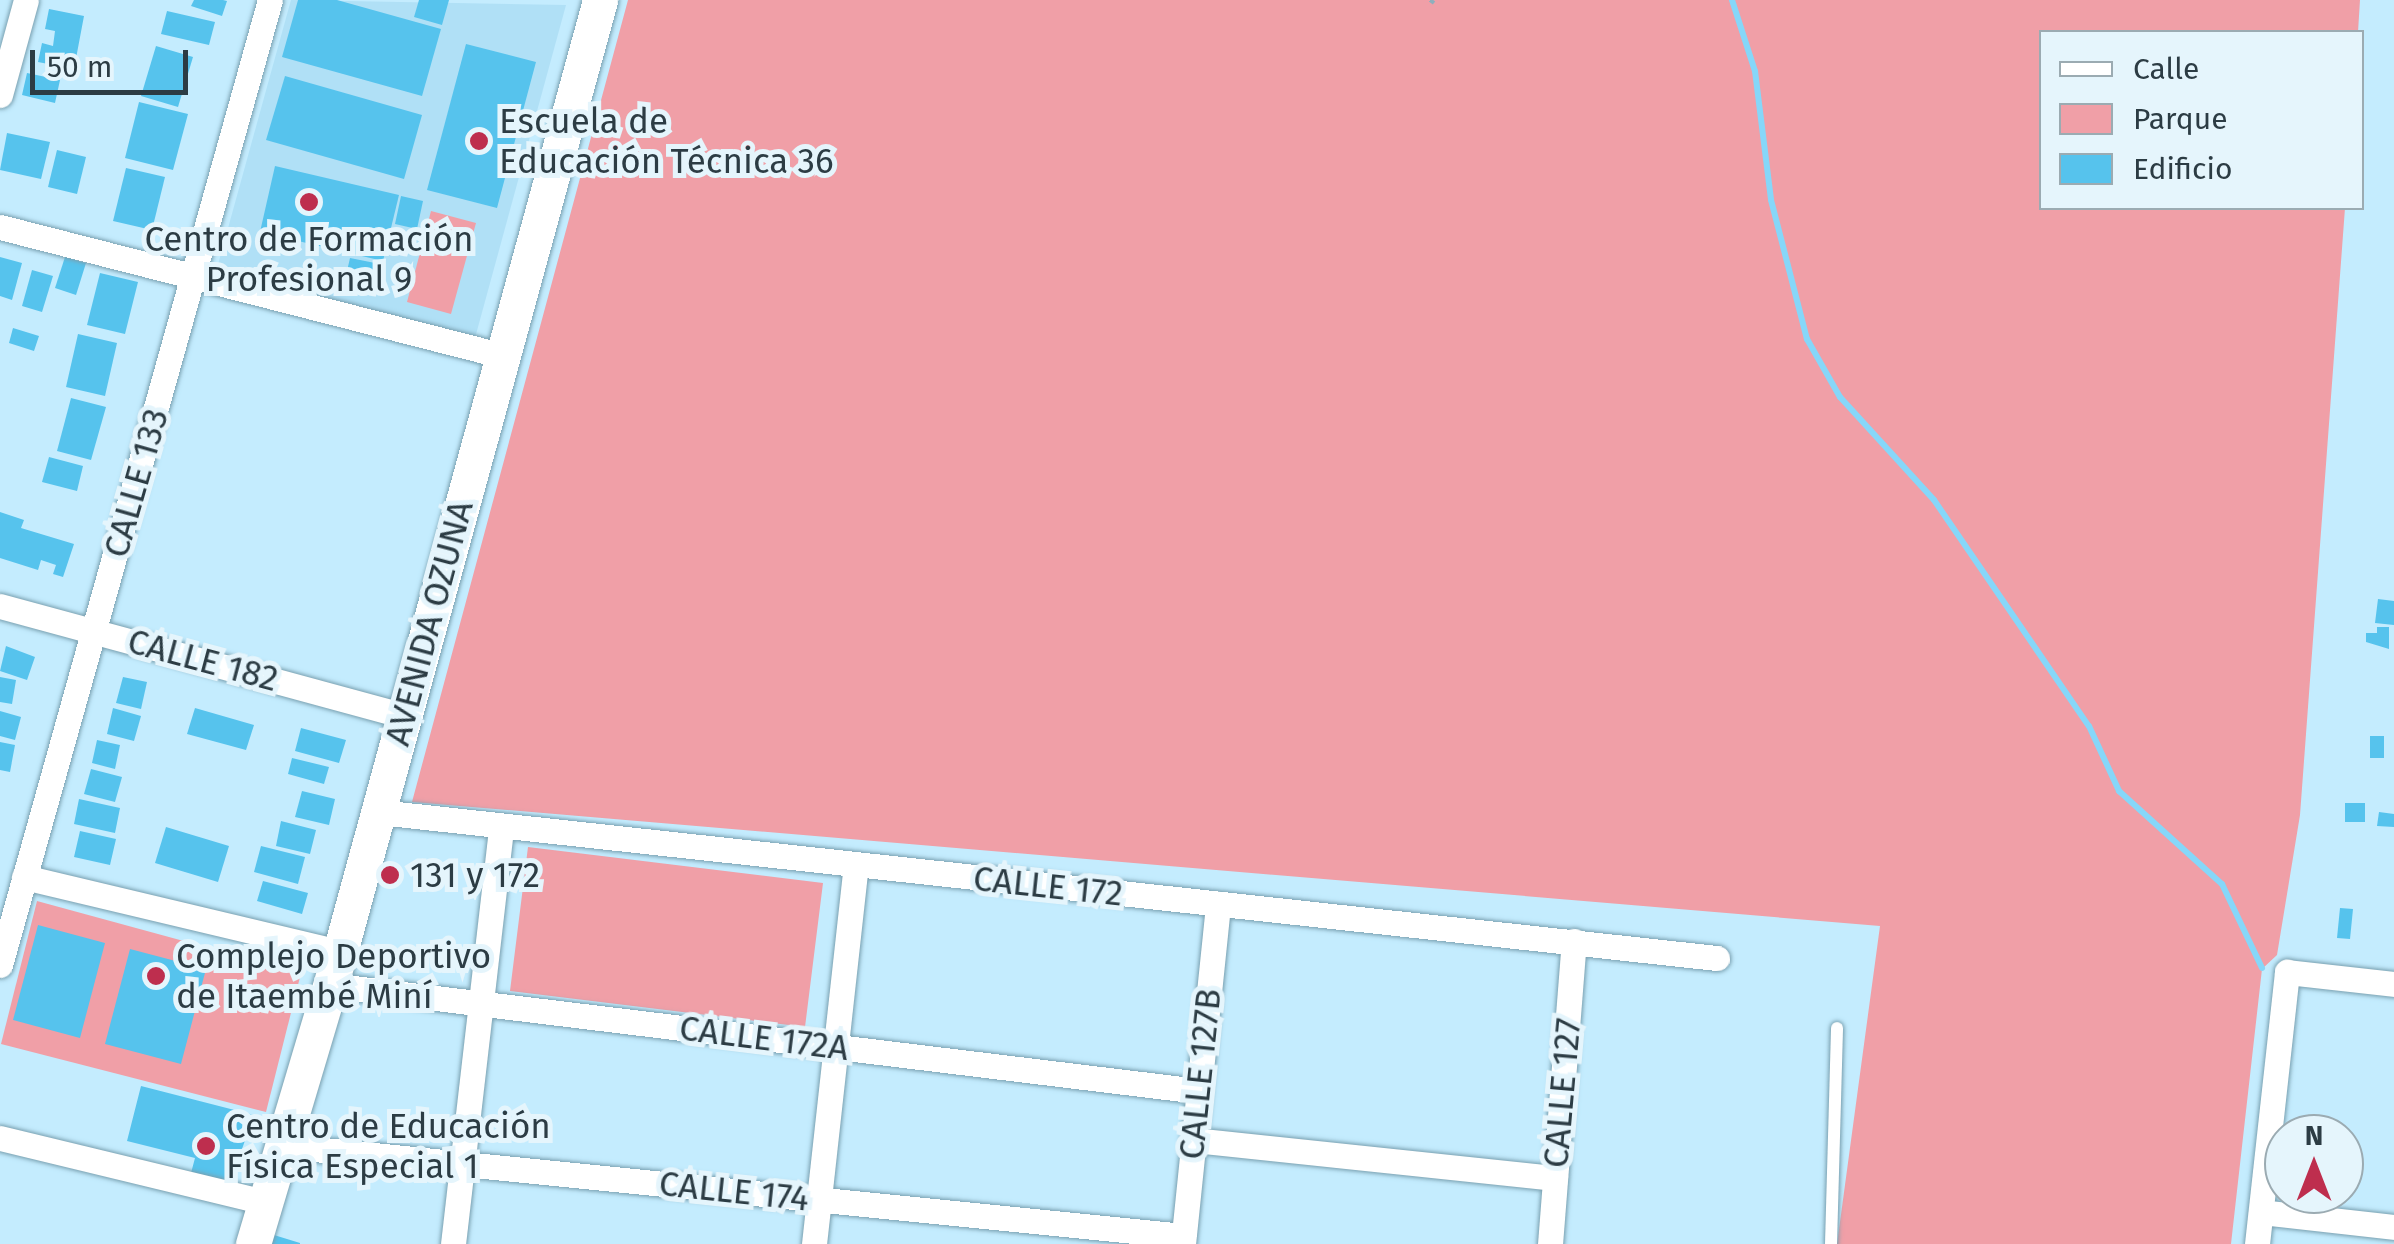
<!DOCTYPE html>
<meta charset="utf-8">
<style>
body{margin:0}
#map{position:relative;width:2394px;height:1244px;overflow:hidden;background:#c4ecfe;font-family:"Fira Sans",sans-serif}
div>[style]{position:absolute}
.built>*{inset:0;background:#b0e0f6}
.green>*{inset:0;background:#f09fa7}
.stream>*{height:6px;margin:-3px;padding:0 3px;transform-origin:3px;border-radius:3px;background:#86d7f9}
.building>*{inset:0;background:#56c3ed}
.path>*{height:4px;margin-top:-2px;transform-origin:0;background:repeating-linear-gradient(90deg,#8fafbd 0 10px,transparent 0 15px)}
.roads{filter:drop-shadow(0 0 2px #79a0b0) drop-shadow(0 0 2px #79a0b0)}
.lane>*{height:12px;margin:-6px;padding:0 6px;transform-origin:6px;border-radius:6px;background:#fff}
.street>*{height:25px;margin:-12.5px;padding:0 12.5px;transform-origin:12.5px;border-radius:12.5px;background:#fff}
.secondary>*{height:35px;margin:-17.5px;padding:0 17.5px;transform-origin:17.5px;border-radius:17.5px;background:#fff}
.dots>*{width:28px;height:28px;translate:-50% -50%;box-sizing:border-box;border:5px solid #e5f5fc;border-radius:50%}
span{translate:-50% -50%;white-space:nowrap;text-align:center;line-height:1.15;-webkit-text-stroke:10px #e5f5fc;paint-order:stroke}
.poi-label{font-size:35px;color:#2c3c44}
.left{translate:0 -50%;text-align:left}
.street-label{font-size:35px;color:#2c3c44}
.legend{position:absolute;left:2039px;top:30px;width:325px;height:180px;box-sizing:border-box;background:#e5f5fc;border:2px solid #9babb2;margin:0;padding:12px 18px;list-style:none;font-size:30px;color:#2c3c44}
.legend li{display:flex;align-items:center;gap:20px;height:50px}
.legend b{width:50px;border:2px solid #9babb2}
.north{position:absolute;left:2264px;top:1114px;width:100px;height:100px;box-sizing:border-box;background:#e5f5fc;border:2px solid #9babb2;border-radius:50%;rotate:0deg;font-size:28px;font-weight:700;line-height:40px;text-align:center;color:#2c3c44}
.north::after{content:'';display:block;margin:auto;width:35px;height:45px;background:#be2e4e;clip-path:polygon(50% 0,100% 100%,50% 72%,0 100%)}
.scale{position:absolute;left:30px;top:50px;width:158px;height:45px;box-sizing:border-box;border:5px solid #2c3c44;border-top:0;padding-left:12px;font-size:30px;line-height:35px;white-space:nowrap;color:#2c3c44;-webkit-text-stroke:8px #e5f5fc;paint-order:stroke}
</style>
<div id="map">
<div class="built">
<i style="clip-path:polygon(291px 0,566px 5px,475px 338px,217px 268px)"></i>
</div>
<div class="green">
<i style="clip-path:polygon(628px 0,2360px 0,2358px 32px,2042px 32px,2042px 208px,2345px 208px,2300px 815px,2277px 955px,2262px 969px,2231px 1244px,1837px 1244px,1880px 926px,412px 802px)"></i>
<i style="clip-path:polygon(431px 211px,476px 223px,451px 314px,407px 302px)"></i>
<i style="clip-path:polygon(528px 847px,823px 883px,805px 1027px,510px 991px)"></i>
<i style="clip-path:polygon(37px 901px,301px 973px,266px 1112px,1px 1044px)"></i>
</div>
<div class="stream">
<i style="left:1732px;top:0;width:75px;rotate:72.1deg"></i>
<i style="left:1755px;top:71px;width:130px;rotate:82.9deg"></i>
<i style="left:1771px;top:200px;width:144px;rotate:75.5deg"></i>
<i style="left:1807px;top:339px;width:67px;rotate:60.4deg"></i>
<i style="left:1840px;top:397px;width:139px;rotate:47.6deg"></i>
<i style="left:1934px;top:500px;width:274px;rotate:55.6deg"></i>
<i style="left:2089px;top:726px;width:72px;rotate:65.2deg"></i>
<i style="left:2119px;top:791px;width:139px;rotate:42.1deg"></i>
<i style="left:2222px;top:884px;width:93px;rotate:64.5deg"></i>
</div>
<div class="building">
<i style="clip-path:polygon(194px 0,223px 0,227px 1px,222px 16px,191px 6px)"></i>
<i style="clip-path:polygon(298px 0,337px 0,441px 29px,422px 96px,282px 57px)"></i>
<i style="clip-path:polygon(419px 0,449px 0,442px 25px,414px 17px)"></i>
<i style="clip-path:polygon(49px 9px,84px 16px,74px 69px,38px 62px,42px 43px,53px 46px,55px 31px,45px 29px)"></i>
<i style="clip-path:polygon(167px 11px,215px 22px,209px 45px,161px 34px)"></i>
<i style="clip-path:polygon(466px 44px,536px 62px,497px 208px,427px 190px)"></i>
<i style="clip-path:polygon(156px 46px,193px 57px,178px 107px,141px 96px)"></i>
<i style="clip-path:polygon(27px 73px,60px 80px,55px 103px,22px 95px)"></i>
<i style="clip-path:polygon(285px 76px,422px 115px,404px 179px,266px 140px)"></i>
<i style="clip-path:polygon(139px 102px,188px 114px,173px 170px,125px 158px)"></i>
<i style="clip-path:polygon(7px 133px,50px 142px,41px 179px,0 170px)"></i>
<i style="clip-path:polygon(57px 150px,86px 157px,77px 194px,48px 187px)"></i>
<i style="clip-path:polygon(275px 166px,399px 195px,383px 261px,260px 232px)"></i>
<i style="clip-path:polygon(126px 168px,165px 177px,152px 230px,113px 221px)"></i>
<i style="clip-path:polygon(401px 196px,423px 201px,417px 229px,395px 224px)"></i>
<i style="clip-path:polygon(0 257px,22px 263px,12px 300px,0 296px)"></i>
<i style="clip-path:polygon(65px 257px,86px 263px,76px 295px,55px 288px)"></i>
<i style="clip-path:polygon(350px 258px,375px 263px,368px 290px,344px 284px)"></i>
<i style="clip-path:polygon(32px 270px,53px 276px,42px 312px,22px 306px)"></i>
<i style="clip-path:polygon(100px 273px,138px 282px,125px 334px,87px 325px)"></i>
<i style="clip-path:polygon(13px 328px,39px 336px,34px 351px,9px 343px)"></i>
<i style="clip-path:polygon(78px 334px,117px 343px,105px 396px,66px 387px)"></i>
<i style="clip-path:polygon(71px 398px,106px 407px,91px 460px,57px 451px)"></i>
<i style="clip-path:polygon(49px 457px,83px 466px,77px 491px,42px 482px)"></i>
<i style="clip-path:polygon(0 512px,24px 520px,21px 528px,74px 544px,63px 577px,53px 574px,56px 565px,41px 560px,38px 570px,0 558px)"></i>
<i style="clip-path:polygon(2378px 599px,2394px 601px,2394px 625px,2375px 623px)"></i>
<i style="clip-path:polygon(2377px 627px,2389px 627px,2389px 649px,2366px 642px,2366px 633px,2377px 633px)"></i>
<i style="clip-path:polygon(6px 646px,35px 657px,27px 680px,0 671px)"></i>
<i style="clip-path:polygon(0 677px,16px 680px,12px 704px,0 702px)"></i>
<i style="clip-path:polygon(123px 677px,147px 682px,141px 709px,116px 703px)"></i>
<i style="clip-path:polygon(113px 708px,141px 716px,134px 741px,107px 734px)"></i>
<i style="clip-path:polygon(195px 708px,254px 725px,246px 750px,187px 734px)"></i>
<i style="clip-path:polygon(0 711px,21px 717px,15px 740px,0 736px)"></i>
<i style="clip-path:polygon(301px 728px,346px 740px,339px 763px,295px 751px)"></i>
<i style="clip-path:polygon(2370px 736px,2384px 736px,2384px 758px,2370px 758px)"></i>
<i style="clip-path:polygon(97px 740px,120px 745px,115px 769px,92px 763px)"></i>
<i style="clip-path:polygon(0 742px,15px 745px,10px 772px,0 770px)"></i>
<i style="clip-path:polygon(292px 758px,329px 767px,324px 784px,288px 774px)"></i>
<i style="clip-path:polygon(91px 769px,122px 777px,115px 802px,84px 794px)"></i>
<i style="clip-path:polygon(302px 791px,335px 799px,329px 825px,295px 817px)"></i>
<i style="clip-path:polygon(79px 799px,120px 808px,115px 833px,74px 824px)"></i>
<i style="clip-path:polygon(2345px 803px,2365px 803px,2365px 822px,2345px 822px)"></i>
<i style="clip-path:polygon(2379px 812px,2394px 814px,2394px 827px,2377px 826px)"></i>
<i style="clip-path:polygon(281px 821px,316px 830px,310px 854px,276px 846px)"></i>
<i style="clip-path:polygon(166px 827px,229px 846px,218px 882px,155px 863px)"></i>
<i style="clip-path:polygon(80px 831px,116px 839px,110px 865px,74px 857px)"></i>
<i style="clip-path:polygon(261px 846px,305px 857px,298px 884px,254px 872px)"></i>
<i style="clip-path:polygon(263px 881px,308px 893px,302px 914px,257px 901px)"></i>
<i style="clip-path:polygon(2340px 908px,2353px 909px,2350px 939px,2337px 938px)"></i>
<i style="clip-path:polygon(38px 925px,105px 943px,80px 1038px,13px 1020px)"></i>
<i style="clip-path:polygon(130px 949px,206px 969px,181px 1064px,105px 1044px)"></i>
<i style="clip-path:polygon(141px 1086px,254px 1115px,230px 1183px,191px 1173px,195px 1158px,127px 1141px)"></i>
<i style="clip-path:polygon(274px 1235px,300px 1243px,300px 1244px,271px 1244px)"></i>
</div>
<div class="path">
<i style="left:1430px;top:0;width:5px;rotate:37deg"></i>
</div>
<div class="roads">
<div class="lane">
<i style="left:1831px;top:1244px;width:216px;rotate:-88.4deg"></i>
</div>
<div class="street">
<i style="left:0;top:95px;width:98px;rotate:-74.7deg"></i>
<i style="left:0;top:227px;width:516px;rotate:14.36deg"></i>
<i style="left:0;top:606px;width:420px;rotate:15.2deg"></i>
<i style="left:379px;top:812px;width:1346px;rotate:6.23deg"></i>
<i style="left:24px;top:877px;width:325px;rotate:13.4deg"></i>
<i style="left:0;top:965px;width:1002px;rotate:-74.37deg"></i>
<i style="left:329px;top:985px;width:875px;rotate:6.95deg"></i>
<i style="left:0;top:1138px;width:272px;rotate:13.6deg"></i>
<i style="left:1193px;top:1140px;width:364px;rotate:6deg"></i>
<i style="left:284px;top:1146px;width:904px;rotate:5.71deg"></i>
<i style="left:2261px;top:1212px;width:134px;rotate:6.4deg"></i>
<i style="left:453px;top:1244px;width:419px;rotate:-83.4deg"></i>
<i style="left:814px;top:1244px;width:381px;rotate:-83.7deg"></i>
<i style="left:1183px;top:1244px;width:342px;rotate:-84.1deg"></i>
<i style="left:1550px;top:1244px;width:304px;rotate:-85.5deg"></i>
<i style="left:2257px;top:1244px;width:274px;rotate:-83.7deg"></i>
<i style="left:2287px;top:972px;width:108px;rotate:6.4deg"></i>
</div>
<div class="secondary">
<i style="left:253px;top:1244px;width:305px;rotate:-73.4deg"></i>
<i style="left:340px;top:952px;width:987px;rotate:-74.72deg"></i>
</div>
</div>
<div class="dots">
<i style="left:479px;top:141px;background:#be2e4e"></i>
<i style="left:309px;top:202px;background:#be2e4e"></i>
<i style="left:390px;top:875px;background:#be2e4e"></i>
<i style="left:156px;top:976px;background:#be2e4e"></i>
<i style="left:206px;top:1146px;background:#be2e4e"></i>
</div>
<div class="poi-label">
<span class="left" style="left:499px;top:141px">Escuela de<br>Educación Técnica 36</span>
<span style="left:309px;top:259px">Centro de Formación<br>Profesional 9</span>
<span class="left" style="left:410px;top:875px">131 y 172</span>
<span class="left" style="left:176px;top:976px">Complejo Deportivo<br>de Itaembé Miní</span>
<span class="left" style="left:226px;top:1146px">Centro de Educación<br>Física Especial 1</span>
</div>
<div class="street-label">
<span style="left:136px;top:483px;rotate:-74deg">CALLE 133</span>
<span style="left:429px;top:623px;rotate:-75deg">AVENIDA OZUNA</span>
<span style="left:203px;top:660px;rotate:15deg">CALLE 182</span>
<span style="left:1048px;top:886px;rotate:6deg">CALLE 172</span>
<span style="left:764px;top:1038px;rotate:7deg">CALLE 172A</span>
<span style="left:1200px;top:1074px;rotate:-84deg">CALLE 127B</span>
<span style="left:1562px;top:1093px;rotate:-85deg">CALLE 127</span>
<span style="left:734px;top:1191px;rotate:6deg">CALLE 174</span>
</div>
<ul class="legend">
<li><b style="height:12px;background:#fff"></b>Calle</li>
<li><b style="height:28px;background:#f09fa7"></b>Parque</li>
<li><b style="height:28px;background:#56c3ed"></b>Edificio</li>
</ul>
<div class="north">N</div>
<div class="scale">50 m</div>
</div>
